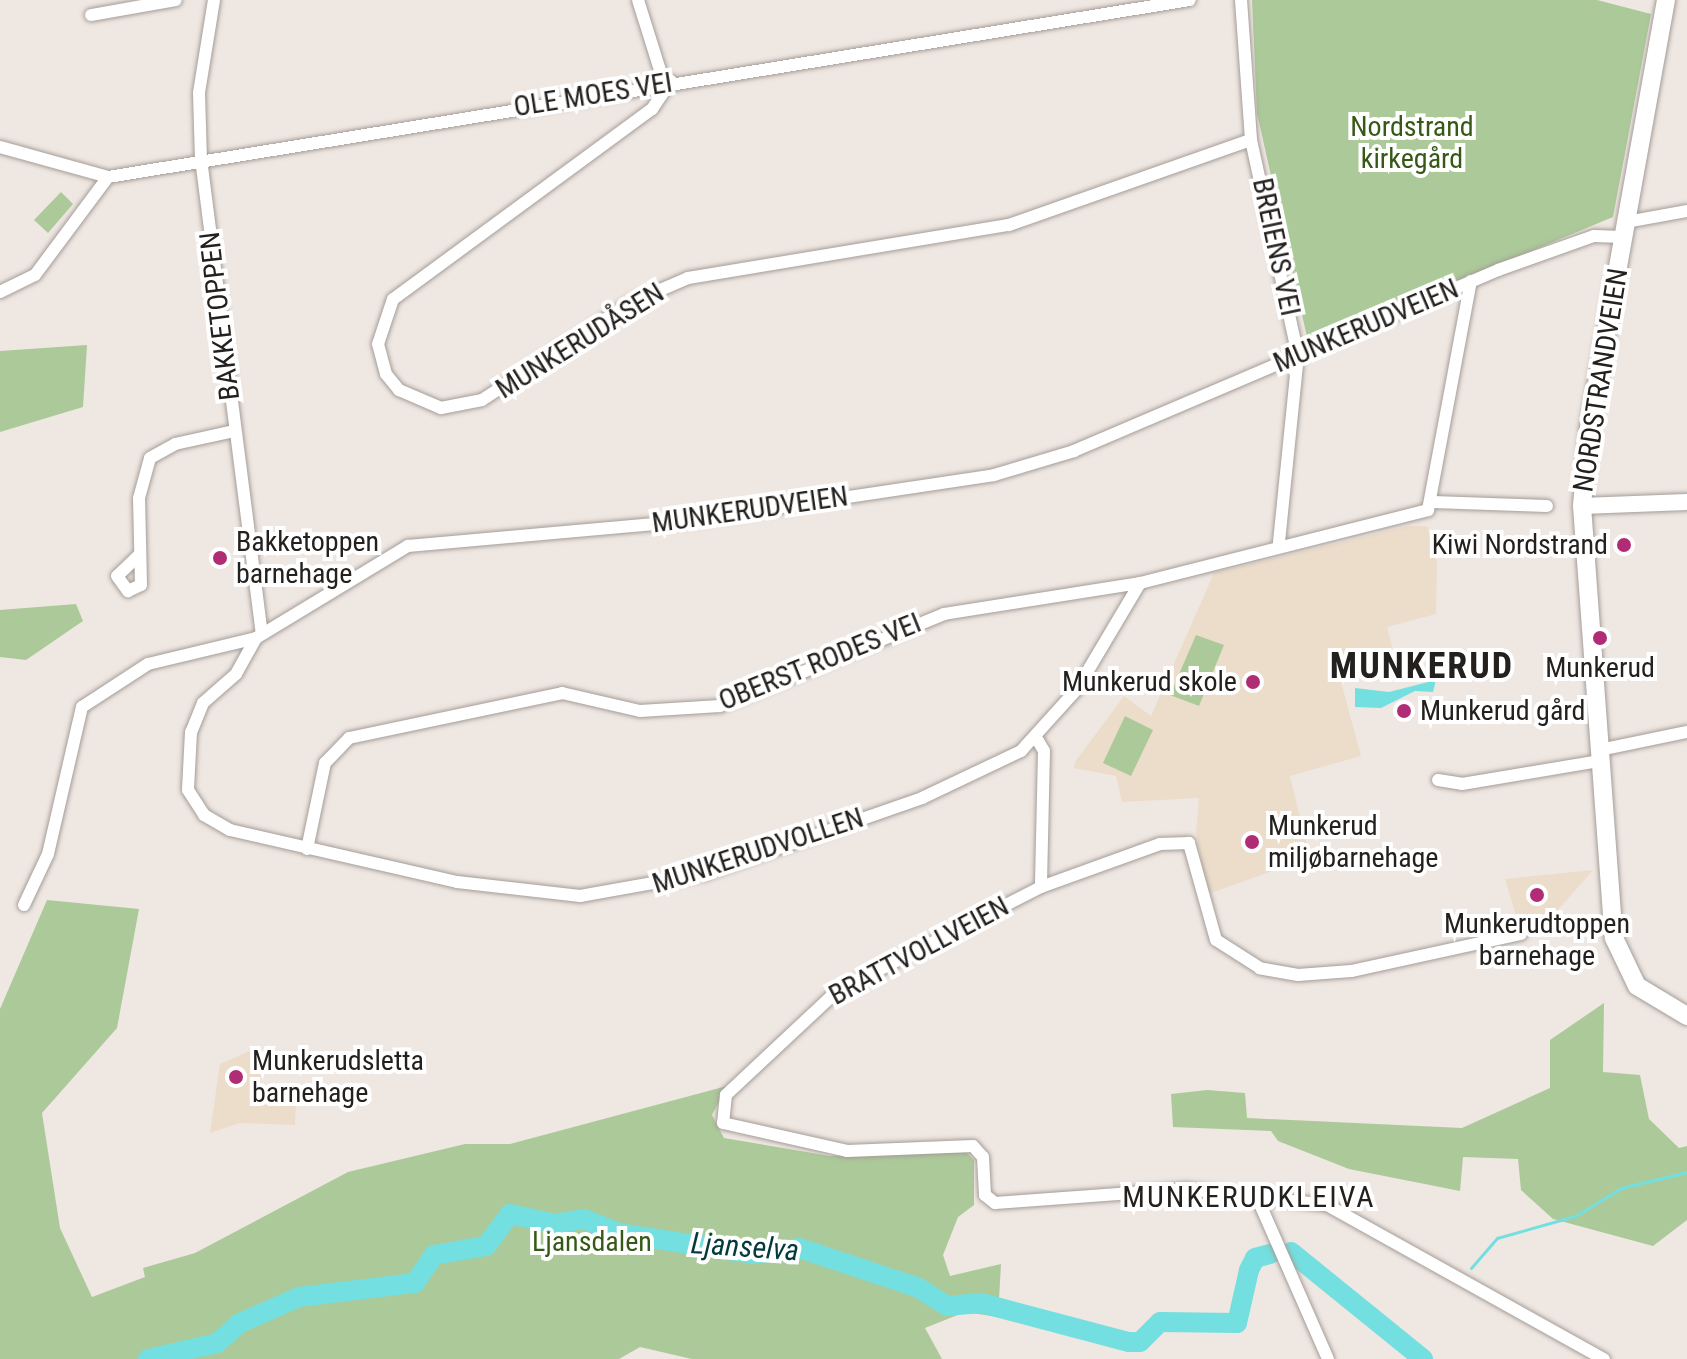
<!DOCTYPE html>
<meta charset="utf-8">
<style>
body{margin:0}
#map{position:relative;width:1687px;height:1359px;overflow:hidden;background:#efe7e2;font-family:"Roboto Condensed",sans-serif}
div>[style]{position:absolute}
.education>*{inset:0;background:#ecddca}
.green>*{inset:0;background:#acc999}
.water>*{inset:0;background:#74dfe0}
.stream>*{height:3px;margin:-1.5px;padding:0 1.5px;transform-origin:1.5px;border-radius:1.5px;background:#74dfe0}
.river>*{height:20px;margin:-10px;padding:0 10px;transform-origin:10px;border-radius:10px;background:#74dfe0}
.roads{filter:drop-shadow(0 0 2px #a49d98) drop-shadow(0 0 2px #a49d98)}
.minor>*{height:12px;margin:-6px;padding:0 6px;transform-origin:6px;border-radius:6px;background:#fff}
.tertiary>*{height:16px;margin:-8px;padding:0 8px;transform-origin:8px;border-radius:8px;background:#fff}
.secondary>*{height:18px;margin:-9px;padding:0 9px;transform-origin:9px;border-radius:9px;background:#fff}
.dots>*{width:22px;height:22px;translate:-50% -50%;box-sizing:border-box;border:4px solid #fff;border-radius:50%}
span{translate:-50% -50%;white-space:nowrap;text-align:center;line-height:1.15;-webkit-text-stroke:8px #fff;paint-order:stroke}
.street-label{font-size:28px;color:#23201e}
.park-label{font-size:28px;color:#365916}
.poi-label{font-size:28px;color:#23201e}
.left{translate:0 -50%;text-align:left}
.right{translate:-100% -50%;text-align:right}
.neighbourhood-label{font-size:30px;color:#23201e;letter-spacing:2px}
.water-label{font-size:30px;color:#043a3b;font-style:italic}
.district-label{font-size:36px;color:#23201e;font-weight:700;letter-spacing:2px}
</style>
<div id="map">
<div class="education">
<i style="clip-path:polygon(1408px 526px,1427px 526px,1437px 563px,1436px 614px,1387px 627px,1394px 655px,1338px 671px,1361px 756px,1290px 776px,1312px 866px,1290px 865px,1208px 894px,1196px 833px,1199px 798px,1122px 802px,1116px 776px,1074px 768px,1075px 762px,1124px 696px,1151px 716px,1214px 573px)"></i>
<i style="clip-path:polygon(1593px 870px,1557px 911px,1539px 922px,1517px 919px,1505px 879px)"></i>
<i style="clip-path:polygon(261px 1046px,261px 1098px,296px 1099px,295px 1125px,240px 1123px,210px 1133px,220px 1064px)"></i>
</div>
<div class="green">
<i style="clip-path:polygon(1252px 0,1597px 0,1651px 14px,1613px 217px,1322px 338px,1307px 337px,1257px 113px)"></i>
<i style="clip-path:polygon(61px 192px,73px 204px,48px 233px,34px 220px)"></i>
<i style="clip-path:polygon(87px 345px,83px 407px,0 432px,0 351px)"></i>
<i style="clip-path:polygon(76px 604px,83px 621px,26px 660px,0 657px,0 610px)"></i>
<i style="clip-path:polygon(1196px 635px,1224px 645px,1199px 706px,1170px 695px)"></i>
<i style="clip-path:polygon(1125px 716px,1153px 730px,1131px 776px,1103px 763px)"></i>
<i style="clip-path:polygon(47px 900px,139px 909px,117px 1028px,42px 1113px,60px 1228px,92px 1297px,145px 1277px,143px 1268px,195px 1253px,348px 1172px,465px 1144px,510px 1144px,727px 1086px,712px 1115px,724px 1138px,830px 1156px,966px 1152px,974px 1160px,974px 1205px,958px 1217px,943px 1255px,950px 1276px,1001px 1264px,998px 1317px,965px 1312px,925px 1328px,942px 1359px,692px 1359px,640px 1347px,619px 1359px,0 1359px,0 1009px)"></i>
<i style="clip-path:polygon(1604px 1003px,1603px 1072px,1640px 1075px,1649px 1119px,1679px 1148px,1687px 1146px,1687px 1220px,1653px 1246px,1553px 1219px,1521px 1190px,1518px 1159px,1463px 1157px,1460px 1191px,1349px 1169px,1278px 1141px,1271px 1131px,1173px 1127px,1171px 1094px,1207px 1090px,1245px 1093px,1247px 1118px,1462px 1128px,1550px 1088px,1550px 1040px)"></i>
</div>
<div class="water">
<i style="clip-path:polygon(1436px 680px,1433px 692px,1415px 691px,1381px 708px,1355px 707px,1355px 688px,1389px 692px)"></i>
</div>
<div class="stream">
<i style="left:1471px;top:1268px;width:40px;rotate:-49deg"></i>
<i style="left:1497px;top:1238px;width:81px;rotate:-15.8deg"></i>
<i style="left:1575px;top:1216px;width:54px;rotate:-31.3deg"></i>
<i style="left:1621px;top:1188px;width:68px;rotate:-13.6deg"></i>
</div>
<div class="river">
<i style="left:1291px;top:1252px;width:170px;rotate:39deg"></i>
<i style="left:148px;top:1359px;width:71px;rotate:-13.1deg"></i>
<i style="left:217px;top:1343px;width:30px;rotate:-41deg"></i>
<i style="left:240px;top:1323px;width:64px;rotate:-23.8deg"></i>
<i style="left:299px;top:1297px;width:117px;rotate:-6.9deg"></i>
<i style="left:415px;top:1283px;width:34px;rotate:-56deg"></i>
<i style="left:434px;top:1255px;width:53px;rotate:-9.8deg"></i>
<i style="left:486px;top:1246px;width:40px;rotate:-53deg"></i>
<i style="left:510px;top:1214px;width:46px;rotate:12.5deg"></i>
<i style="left:555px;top:1224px;width:29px;rotate:-10deg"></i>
<i style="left:584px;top:1219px;width:37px;rotate:22deg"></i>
<i style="left:618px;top:1233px;width:138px;rotate:8.8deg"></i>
<i style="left:754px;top:1254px;width:45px;rotate:-7.6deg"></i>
<i style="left:799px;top:1248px;width:126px;rotate:18.4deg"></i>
<i style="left:919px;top:1288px;width:33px;rotate:33deg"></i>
<i style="left:947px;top:1306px;width:34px;rotate:-5deg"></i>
<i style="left:981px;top:1303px;width:153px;rotate:14.8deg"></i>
<i style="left:1129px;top:1342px;width:11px"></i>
<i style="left:1140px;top:1342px;width:28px;rotate:-45deg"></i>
<i style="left:1160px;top:1322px;width:77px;rotate:0.7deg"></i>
<i style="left:1237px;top:1323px;width:54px;rotate:-77.2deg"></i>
<i style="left:1249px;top:1270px;width:13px;rotate:-63deg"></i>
<i style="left:1255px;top:1258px;width:16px;rotate:-15deg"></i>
</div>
<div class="roads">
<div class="minor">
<i style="left:214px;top:0;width:94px;rotate:99.2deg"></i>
<i style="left:199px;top:93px;width:66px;rotate:88.3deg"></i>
<i style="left:201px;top:159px;width:477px;rotate:82.7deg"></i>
<i style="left:638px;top:0;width:87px;rotate:72.6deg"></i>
<i style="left:1241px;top:0;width:140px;rotate:85.9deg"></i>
<i style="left:1251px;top:140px;width:220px;rotate:77.7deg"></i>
<i style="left:1298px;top:355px;width:189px;rotate:95.8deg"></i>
<i style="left:91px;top:15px;width:86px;rotate:-10deg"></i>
<i style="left:671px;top:81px;width:34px;rotate:124deg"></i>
<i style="left:652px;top:109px;width:321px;rotate:143.7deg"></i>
<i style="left:393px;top:299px;width:47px;rotate:108.4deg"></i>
<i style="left:378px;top:344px;width:31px;rotate:75deg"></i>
<i style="left:386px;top:374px;width:21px;rotate:51deg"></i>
<i style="left:399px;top:390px;width:46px;rotate:23.2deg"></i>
<i style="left:441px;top:408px;width:42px;rotate:-11deg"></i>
<i style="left:482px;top:400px;width:177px;rotate:-33.2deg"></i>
<i style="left:630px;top:303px;width:63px;rotate:-23.3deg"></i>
<i style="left:688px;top:278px;width:325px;rotate:-9.4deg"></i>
<i style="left:1009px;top:225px;width:256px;rotate:-19.4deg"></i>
<i style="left:0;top:147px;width:112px;rotate:15.5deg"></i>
<i style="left:108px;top:177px;width:1096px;rotate:-9.29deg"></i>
<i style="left:1626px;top:222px;width:62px;rotate:-10.2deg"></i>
<i style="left:0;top:292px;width:39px;rotate:-26deg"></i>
<i style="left:35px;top:275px;width:122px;rotate:-53.3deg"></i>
<i style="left:1433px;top:502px;width:114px;rotate:2deg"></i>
<i style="left:139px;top:555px;width:30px;rotate:136deg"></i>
<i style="left:117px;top:576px;width:19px;rotate:54deg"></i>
<i style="left:128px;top:591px;width:14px;rotate:-25deg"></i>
<i style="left:141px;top:585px;width:87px;rotate:-91.3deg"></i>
<i style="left:139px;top:498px;width:41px;rotate:-74.6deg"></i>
<i style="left:150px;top:458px;width:29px;rotate:-29deg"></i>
<i style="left:175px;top:444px;width:60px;rotate:-12.4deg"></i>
<i style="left:256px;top:638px;width:41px;rotate:119.1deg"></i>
<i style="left:236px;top:674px;width:44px;rotate:138.7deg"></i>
<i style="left:203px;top:703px;width:31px;rotate:112deg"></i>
<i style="left:191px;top:732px;width:58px;rotate:93deg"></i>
<i style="left:188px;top:790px;width:30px;rotate:57deg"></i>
<i style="left:204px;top:815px;width:30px;rotate:30deg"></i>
<i style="left:230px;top:830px;width:233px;rotate:12.9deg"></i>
<i style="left:457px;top:882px;width:124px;rotate:6.5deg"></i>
<i style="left:580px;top:896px;width:126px;rotate:-10.1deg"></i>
<i style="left:704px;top:874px;width:231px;rotate:-19.2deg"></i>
<i style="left:922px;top:798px;width:110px;rotate:-25.4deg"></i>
<i style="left:1021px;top:751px;width:84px;rotate:-47.9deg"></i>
<i style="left:1077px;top:689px;width:123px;rotate:-59.3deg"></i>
<i style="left:1037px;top:739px;width:14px;rotate:60deg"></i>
<i style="left:1044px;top:751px;width:136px;rotate:91.3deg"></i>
<i style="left:1600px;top:750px;width:89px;rotate:-11.7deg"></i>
<i style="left:1438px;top:780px;width:24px;rotate:9deg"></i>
<i style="left:1462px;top:784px;width:140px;rotate:-9.5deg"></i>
<i style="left:307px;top:849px;width:88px;rotate:-78.2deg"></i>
<i style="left:325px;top:763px;width:35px;rotate:-46deg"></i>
<i style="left:349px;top:738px;width:218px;rotate:-11.9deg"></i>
<i style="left:562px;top:693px;width:80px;rotate:13deg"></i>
<i style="left:640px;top:711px;width:80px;rotate:-3.6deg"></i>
<i style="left:720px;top:706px;width:242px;rotate:-22.3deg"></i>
<i style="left:944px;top:614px;width:198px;rotate:-9deg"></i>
<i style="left:1140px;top:583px;width:297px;rotate:-14.2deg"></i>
<i style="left:1428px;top:510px;width:233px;rotate:-79.4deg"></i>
<i style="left:24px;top:905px;width:56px;rotate:-64.8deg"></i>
<i style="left:48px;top:854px;width:151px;rotate:-77deg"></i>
<i style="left:82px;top:707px;width:79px;rotate:-33.1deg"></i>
<i style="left:148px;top:664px;width:111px;rotate:-13.5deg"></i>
<i style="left:256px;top:638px;width:178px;rotate:-31.2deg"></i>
<i style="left:408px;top:546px;width:281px;rotate:-5.1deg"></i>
<i style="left:688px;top:521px;width:309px;rotate:-8.5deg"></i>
<i style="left:994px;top:475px;width:84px;rotate:-16.7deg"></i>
<i style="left:1074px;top:451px;width:461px;rotate:-23.1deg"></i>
<i style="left:1498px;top:270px;width:102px;rotate:-19.5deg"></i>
<i style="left:1594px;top:236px;width:29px;rotate:2deg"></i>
<i style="left:1521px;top:934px;width:174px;rotate:167.7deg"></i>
<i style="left:1351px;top:971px;width:53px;rotate:175.7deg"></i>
<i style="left:1298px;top:975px;width:39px;rotate:-170deg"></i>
<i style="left:1260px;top:968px;width:52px;rotate:-147.5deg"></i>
<i style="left:1216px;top:940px;width:101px;rotate:-105.6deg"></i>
<i style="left:1189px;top:843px;width:29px;rotate:178deg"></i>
<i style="left:1160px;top:844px;width:127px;rotate:160.1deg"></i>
<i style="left:1041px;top:887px;width:230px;rotate:152.9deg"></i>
<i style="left:836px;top:992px;width:151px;rotate:136.9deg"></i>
<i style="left:726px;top:1095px;width:28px;rotate:96deg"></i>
<i style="left:723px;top:1123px;width:127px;rotate:12.7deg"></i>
<i style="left:847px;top:1151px;width:126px;rotate:-2.3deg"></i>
<i style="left:973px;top:1146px;width:15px;rotate:48deg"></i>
<i style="left:983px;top:1157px;width:38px;rotate:87deg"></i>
<i style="left:985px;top:1195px;width:13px;rotate:39deg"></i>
<i style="left:995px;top:1203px;width:192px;rotate:-4.2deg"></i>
<i style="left:1186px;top:1189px;width:142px;rotate:6.5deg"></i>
<i style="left:1327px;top:1205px;width:317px;rotate:29.1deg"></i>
<i style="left:1256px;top:1195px;width:179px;rotate:66.3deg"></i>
</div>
<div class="tertiary">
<i style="left:1582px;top:506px;width:105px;rotate:-2.2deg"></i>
</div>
<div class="secondary">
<i style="left:1666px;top:0;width:437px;rotate:100.2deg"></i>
<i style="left:1589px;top:430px;width:76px;rotate:95.3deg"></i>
<i style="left:1582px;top:506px;width:433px;rotate:85.8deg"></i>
<i style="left:1614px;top:938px;width:53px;rotate:64.4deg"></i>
<i style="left:1637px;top:986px;width:58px;rotate:31deg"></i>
</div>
</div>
<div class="dots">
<i style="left:1624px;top:545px;background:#b02d76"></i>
<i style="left:220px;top:558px;background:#b02d76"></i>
<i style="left:1600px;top:638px;background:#b02d76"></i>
<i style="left:1253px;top:682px;background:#b02d76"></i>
<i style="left:1404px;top:711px;background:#b02d76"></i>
<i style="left:1252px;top:842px;background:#b02d76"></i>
<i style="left:1537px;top:895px;background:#b02d76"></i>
<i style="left:236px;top:1077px;background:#b02d76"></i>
</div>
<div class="street-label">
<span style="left:593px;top:95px;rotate:-9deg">OLE MOES VEI</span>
<span style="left:1276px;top:247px;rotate:78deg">BREIENS VEI</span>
<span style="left:220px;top:316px;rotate:-97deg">BAKKETOPPEN</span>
<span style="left:1366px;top:326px;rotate:-23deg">MUNKERUDVEIEN</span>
<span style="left:580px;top:341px;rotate:-32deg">MUNKERUDÅSEN</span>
<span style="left:1601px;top:380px;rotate:-81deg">NORDSTRANDVEIEN</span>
<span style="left:750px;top:510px;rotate:-8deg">MUNKERUDVEIEN</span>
<span style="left:820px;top:662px;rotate:-22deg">OBERST RODES VEI</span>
<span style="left:758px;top:851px;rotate:-18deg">MUNKERUDVOLLEN</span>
<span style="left:919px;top:951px;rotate:-28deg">BRATTVOLLVEIEN</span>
</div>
<div class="park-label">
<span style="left:1412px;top:143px">Nordstrand<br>kirkegård</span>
<span style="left:592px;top:1242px">Ljansdalen</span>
</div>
<div class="poi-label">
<span class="left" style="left:236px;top:558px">Bakketoppen<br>barnehage</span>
<span class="right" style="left:1608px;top:545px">Kiwi Nordstrand</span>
<span style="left:1600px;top:668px">Munkerud</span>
<span class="right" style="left:1237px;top:682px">Munkerud skole</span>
<span class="left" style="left:1420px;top:711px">Munkerud gård</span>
<span class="left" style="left:1268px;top:842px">Munkerud<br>miljøbarnehage</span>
<span style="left:1537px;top:940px">Munkerudtoppen<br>barnehage</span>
<span class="left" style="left:252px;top:1077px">Munkerudsletta<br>barnehage</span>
</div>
<div class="neighbourhood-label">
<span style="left:1249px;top:1197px">MUNKERUDKLEIVA</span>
</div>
<div class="water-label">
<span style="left:745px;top:1247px;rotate:4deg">Ljanselva</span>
</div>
<div class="district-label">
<span style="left:1422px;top:667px">MUNKERUD</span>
</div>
</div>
